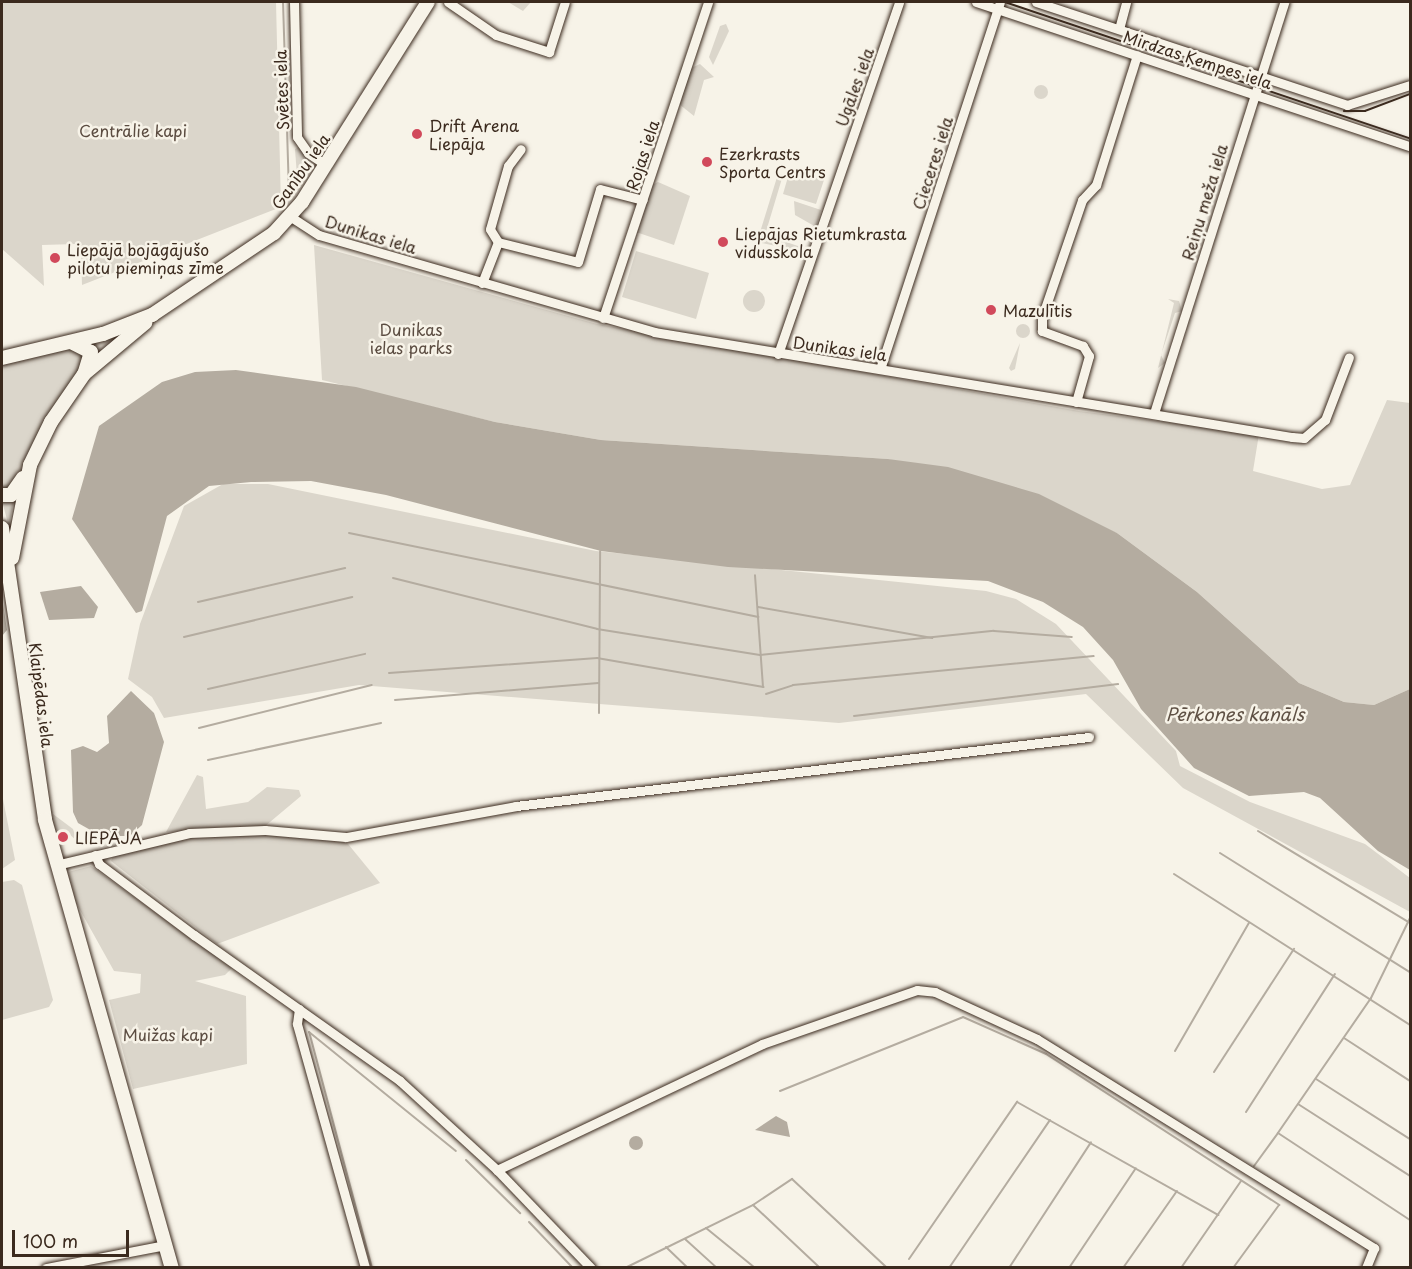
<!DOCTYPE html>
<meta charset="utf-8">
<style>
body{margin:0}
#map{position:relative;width:1412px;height:1269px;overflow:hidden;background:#f7f3e8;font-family:"Playpen Sans",sans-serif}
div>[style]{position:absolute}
.green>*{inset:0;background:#dbd6cb}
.round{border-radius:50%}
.water>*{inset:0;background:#b4aca0}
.stream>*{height:2px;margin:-1px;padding:0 1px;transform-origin:1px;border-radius:1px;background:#b4aca0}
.roads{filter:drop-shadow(0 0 2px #3b2a1e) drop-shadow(0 0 2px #3b2a1e)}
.minor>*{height:9px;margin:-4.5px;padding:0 4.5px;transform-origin:4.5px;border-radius:4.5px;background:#f7f3e8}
.highway>*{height:14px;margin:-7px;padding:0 7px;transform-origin:7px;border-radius:7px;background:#f7f3e8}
.tram>*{height:1.5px;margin:-0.75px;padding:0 0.75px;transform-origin:0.75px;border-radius:0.75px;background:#3b2a1e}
.dots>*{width:16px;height:16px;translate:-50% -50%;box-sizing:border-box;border:3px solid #f7f3e8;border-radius:50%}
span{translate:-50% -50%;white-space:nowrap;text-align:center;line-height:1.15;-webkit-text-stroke:5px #f7f3e8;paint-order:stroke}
.street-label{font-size:16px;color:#3b2a1e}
.poi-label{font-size:16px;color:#3b2a1e}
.left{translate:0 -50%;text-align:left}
.park-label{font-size:16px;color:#5b4c41}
.water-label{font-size:18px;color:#5f5145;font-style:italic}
.frame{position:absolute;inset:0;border:3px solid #3b2a1e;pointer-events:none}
.scale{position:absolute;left:12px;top:1230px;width:117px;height:27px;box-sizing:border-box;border:3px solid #3b2a1e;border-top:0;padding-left:8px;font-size:18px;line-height:21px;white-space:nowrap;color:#3b2a1e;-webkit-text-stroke:4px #f7f3e8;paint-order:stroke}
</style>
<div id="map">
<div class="green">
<i style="clip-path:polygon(2px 2px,276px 2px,281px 207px,82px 285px,81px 250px,75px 244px,42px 245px,44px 286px,2px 249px)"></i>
<i style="clip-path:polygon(508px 2px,531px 2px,523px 11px)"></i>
<i style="clip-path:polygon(726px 24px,729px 31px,713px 65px,709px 57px,720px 26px)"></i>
<i style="clip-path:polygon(700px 64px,714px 77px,704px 80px,694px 116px,679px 104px,691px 68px)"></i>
<i class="round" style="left:1034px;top:85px;width:14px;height:14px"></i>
<i style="clip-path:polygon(299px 147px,309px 161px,297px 176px,295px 149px)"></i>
<i style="clip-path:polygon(790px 170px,824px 180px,816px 204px,783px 194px)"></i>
<i style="clip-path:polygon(778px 174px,783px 175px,765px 235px,801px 247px,799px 251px,757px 242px)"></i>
<i style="clip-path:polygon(658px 182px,690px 196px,674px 245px,636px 232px,652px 185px)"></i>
<i style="clip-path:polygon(794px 201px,821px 210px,816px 227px,795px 215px)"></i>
<i style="clip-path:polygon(314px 245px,597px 324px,1079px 411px,1259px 434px,1253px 471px,1322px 489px,1350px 485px,1387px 400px,1410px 403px,1410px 689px,1374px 705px,1344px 702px,1299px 683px,1197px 592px,1117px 533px,888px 459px,601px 440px,495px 422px,322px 380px)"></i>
<i style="clip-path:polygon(636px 251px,709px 273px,696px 319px,622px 297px)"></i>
<i class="round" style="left:743px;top:290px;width:22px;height:22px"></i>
<i style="clip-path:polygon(1168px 299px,1179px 301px,1182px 311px,1175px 313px,1161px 355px,1165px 363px,1158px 368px,1174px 303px)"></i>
<i class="round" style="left:1016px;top:324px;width:14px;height:14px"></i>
<i style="clip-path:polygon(1020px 343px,1015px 369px,1011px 371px,1009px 368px)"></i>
<i style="clip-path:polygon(70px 348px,86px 357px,10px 489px,2px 489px,2px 362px)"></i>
<i style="clip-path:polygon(223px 484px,268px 484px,596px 551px,986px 591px,1016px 599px,1056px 624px,1176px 751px,1180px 766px,1250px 802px,1365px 844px,1410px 878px,1410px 912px,1183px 788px,1086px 694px,839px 723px,359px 685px,164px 718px,152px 697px,128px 679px,140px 624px,184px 506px)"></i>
<i style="clip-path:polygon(14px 498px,9px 527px,2px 501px)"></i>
<i style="clip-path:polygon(197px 775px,203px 777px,206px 809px,248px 802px,267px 787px,299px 790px,301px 796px,264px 827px,166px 832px)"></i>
<i style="clip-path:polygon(47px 787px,53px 814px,73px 829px,77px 841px,68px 833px,58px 834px,56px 844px)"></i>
<i style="clip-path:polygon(2px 794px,15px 860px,2px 869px)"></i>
<i style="clip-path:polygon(266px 835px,344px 839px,380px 883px,217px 944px,111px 861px,114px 854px,189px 836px)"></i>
<i style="clip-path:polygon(91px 866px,232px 968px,225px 975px,195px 981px,246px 996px,247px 1064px,133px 1089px,109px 1000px,140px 993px,141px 974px,114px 971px,70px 892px,68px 872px)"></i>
<i style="clip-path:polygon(14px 880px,22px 885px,53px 1000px,49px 1007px,2px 1020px,2px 882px)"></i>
</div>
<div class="water">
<i style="clip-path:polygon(236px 370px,356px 387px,495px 422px,601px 440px,888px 459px,948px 467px,1039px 494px,1117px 533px,1197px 592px,1299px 683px,1344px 702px,1374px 705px,1410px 689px,1410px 870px,1378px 851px,1320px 798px,1304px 792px,1249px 796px,1194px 768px,1141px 709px,1113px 660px,1083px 627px,1043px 602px,988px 581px,728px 567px,601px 551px,386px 495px,311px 481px,251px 482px,209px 486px,167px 516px,142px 611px,136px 613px,72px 519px,99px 426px,162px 382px,195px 372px)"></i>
<i style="clip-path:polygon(81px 586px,98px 607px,94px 618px,49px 620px,40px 592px)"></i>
<i style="clip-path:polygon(2px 597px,7px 630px,2px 636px)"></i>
<i style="clip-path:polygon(131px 691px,154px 713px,164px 742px,142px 825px,130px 836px,101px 836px,78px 823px,73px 812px,71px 750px,83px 746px,97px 752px,109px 743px,107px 716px)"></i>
<i style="clip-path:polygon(776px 1116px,787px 1122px,790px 1137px,755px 1130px)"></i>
<i class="round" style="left:629px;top:1136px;width:14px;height:14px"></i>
</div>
<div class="stream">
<i style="left:283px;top:2px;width:192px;rotate:88.2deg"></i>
<i style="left:349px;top:533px;width:418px;rotate:11.6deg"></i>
<i style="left:393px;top:578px;width:210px;rotate:14deg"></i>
<i style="left:597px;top:629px;width:165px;rotate:9.1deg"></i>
<i style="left:760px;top:655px;width:235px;rotate:-5.9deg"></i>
<i style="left:994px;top:631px;width:78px;rotate:4.4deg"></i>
<i style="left:198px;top:602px;width:151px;rotate:-13deg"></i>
<i style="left:758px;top:607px;width:177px;rotate:10.1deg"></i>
<i style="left:184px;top:637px;width:173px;rotate:-13.4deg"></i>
<i style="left:389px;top:673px;width:209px;rotate:-4.1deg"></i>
<i style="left:597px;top:658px;width:169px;rotate:9.9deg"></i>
<i style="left:763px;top:687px;width:112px;rotate:-94.1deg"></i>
<i style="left:208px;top:689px;width:161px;rotate:-12.6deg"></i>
<i style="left:766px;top:694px;width:28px;rotate:-18deg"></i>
<i style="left:793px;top:685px;width:302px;rotate:-5.5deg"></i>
<i style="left:395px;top:700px;width:204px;rotate:-4.8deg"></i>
<i style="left:599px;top:713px;width:162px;rotate:-89.6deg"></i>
<i style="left:854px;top:716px;width:266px;rotate:-6.9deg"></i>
<i style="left:199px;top:728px;width:178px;rotate:-14deg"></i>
<i style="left:208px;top:760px;width:177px;rotate:-12.1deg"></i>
<i style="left:1258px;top:831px;width:178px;rotate:31.2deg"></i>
<i style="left:1220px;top:853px;width:224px;rotate:32.1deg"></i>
<i style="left:1174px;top:874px;width:280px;rotate:32.6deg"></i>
<i style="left:1410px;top:918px;width:89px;rotate:116deg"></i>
<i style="left:1371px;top:998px;width:164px;rotate:124.6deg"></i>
<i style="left:1278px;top:1133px;width:158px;rotate:33.4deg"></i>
<i style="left:1344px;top:1038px;width:79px;rotate:33.1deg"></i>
<i style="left:1175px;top:1051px;width:148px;rotate:-60deg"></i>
<i style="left:1214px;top:1072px;width:147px;rotate:-57deg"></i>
<i style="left:1316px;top:1079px;width:112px;rotate:32.6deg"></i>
<i style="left:780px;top:1091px;width:197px;rotate:-22deg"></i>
<i style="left:963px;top:1017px;width:91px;rotate:24deg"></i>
<i style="left:1046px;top:1054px;width:278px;rotate:32.9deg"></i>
<i style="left:1279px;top:1205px;width:78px;rotate:126.1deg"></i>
<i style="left:1298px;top:1104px;width:133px;rotate:32.7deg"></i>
<i style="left:1246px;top:1112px;width:164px;rotate:-57.2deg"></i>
<i style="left:466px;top:1160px;width:76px;rotate:44.5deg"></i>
<i style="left:1254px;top:1166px;width:41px;rotate:-54deg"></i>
<i style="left:753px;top:1205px;width:92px;rotate:43.2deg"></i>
<i style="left:529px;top:1222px;width:64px;rotate:46.3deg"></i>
<i style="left:706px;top:1228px;width:63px;rotate:39.2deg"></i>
<i style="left:685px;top:1239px;width:43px;rotate:42.2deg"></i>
<i style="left:666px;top:1247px;width:30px;rotate:44deg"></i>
<i style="left:909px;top:1259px;width:191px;rotate:-55.5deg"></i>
<i style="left:1017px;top:1102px;width:231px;rotate:29.3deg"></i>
<i style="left:372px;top:1268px;width:244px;rotate:-104.9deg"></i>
<i style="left:309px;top:1032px;width:189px;rotate:39deg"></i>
<i style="left:625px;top:1268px;width:143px;rotate:-26.2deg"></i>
<i style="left:753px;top:1205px;width:47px;rotate:-33.7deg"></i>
<i style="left:792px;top:1179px;width:130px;rotate:43.1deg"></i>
<i style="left:949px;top:1268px;width:179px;rotate:-55.7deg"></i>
<i style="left:1009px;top:1268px;width:150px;rotate:-56.9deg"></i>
<i style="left:1069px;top:1268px;width:120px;rotate:-56.2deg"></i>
<i style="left:1123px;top:1268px;width:94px;rotate:-55deg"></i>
<i style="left:1181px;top:1268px;width:106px;rotate:-55.4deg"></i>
</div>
<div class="roads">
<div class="minor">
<i style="left:294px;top:2px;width:135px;rotate:88.7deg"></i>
<i style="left:297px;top:137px;width:19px;rotate:55deg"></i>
<i style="left:308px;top:153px;width:22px;rotate:34deg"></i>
<i style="left:448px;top:2px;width:58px;rotate:34.5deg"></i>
<i style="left:496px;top:35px;width:56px;rotate:17.8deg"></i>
<i style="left:549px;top:52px;width:52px;rotate:-72.3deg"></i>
<i style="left:976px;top:2px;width:457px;rotate:18.4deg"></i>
<i style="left:1036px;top:2px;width:328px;rotate:18.3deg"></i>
<i style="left:1347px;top:105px;width:66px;rotate:-17.6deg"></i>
<i style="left:1119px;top:29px;width:28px;rotate:-75deg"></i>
<i style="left:291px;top:217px;width:33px;rotate:33deg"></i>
<i style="left:319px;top:235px;width:349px;rotate:16.1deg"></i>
<i style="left:654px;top:332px;width:647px;rotate:9.35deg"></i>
<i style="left:1292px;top:437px;width:12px;rotate:5deg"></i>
<i style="left:1304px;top:438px;width:28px;rotate:-41deg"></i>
<i style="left:1325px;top:420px;width:67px;rotate:-69.1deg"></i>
<i style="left:498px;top:242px;width:15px;rotate:-122deg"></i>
<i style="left:490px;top:229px;width:66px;rotate:-74.1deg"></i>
<i style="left:508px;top:166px;width:21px;rotate:-53deg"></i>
<i style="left:482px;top:283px;width:44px;rotate:-68.7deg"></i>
<i style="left:498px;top:242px;width:82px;rotate:14deg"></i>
<i style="left:578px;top:262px;width:76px;rotate:-73.2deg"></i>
<i style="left:600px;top:189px;width:44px;rotate:14.3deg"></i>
<i style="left:603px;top:318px;width:333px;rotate:-71.6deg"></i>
<i style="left:778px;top:354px;width:372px;rotate:-71deg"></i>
<i style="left:880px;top:369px;width:386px;rotate:-71.9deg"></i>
<i style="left:1076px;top:402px;width:48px;rotate:-74.2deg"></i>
<i style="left:1089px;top:356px;width:12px;rotate:-121deg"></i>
<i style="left:1083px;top:346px;width:44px;rotate:-159.9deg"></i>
<i style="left:1042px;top:331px;width:14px;rotate:-90deg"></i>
<i style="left:1042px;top:317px;width:124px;rotate:-71.1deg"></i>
<i style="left:1082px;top:200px;width:21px;rotate:-47deg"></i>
<i style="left:1096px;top:185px;width:136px;rotate:-72.5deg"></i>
<i style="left:1154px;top:413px;width:431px;rotate:-72.4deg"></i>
<i style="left:95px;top:855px;width:10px;rotate:66deg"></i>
<i style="left:99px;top:864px;width:119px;rotate:36.8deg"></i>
<i style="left:194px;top:935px;width:252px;rotate:35.3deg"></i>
<i style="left:400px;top:1081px;width:132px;rotate:42.5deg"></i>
<i style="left:497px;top:1170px;width:136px;rotate:46.2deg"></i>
<i style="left:56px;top:865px;width:137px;rotate:-13.5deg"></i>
<i style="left:189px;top:833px;width:76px;rotate:-2.3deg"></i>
<i style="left:265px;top:830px;width:81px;rotate:4.9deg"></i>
<i style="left:346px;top:837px;width:173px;rotate:-10.3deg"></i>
<i style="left:516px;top:806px;width:577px;rotate:-6.87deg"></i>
<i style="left:299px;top:1009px;width:15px;rotate:98deg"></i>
<i style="left:297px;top:1024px;width:253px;rotate:74.4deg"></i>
<i style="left:497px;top:1170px;width:293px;rotate:-25.4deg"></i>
<i style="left:762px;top:1044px;width:164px;rotate:-19.2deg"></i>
<i style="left:917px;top:990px;width:18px;rotate:6deg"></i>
<i style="left:935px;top:992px;width:112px;rotate:24.7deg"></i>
<i style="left:1037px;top:1039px;width:397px;rotate:31.8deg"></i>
<i style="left:1374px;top:1248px;width:22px;rotate:112deg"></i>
<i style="left:46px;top:1268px;width:121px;rotate:-10.9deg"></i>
</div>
<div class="highway">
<i style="left:73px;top:343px;width:20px;rotate:27deg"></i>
<i style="left:91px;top:352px;width:21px;rotate:107deg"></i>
<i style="left:2px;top:358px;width:104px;rotate:-13.4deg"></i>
<i style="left:103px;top:334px;width:53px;rotate:-21.2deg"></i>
<i style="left:152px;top:315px;width:147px;rotate:-33.9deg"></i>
<i style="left:274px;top:233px;width:42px;rotate:-47.9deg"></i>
<i style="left:302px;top:202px;width:236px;rotate:-57.8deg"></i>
<i style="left:2px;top:495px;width:9px"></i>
<i style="left:11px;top:495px;width:21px;rotate:-55deg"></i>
<i style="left:2px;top:528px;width:295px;rotate:81.6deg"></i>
<i style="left:45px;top:820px;width:466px;rotate:74.2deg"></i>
<i style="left:12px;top:558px;width:95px;rotate:-79deg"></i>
<i style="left:30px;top:465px;width:48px;rotate:-64deg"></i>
<i style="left:51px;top:422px;width:58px;rotate:-55.5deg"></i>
<i style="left:84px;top:374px;width:80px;rotate:-39.9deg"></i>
</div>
</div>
<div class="tram">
<i style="left:1005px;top:2px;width:427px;rotate:18.6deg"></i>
<i style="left:1344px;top:111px;width:21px"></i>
<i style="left:1365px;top:111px;width:48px;rotate:-20.7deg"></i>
</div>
<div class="dots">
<i style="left:417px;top:134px;background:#d1495b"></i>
<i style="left:707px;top:162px;background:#d1495b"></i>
<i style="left:723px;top:242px;background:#d1495b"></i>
<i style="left:55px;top:258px;background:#d1495b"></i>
<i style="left:991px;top:310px;background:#d1495b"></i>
<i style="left:63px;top:837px;background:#d1495b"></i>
</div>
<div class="street-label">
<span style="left:1198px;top:59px;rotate:18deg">Mirdzas Ķempes iela</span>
<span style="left:854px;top:87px;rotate:-70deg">Ugāles iela</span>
<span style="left:281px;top:90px;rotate:-92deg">Svētes iela</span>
<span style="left:642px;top:155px;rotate:-72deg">Rojas iela</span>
<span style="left:932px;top:163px;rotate:-72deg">Cieceres iela</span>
<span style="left:300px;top:171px;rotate:-55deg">Ganību iela</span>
<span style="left:1204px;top:202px;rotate:-73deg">Reiņu meža iela</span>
<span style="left:371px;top:234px;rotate:17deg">Dunikas iela</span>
<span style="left:840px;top:348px;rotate:8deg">Dunikas iela</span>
<span style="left:42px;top:695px;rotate:83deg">Klaipēdas iela</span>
</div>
<div class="poi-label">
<span class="left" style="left:429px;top:134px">Drift Arena<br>Liepāja</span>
<span class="left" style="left:719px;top:162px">Ezerkrasts<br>Sporta Centrs</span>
<span class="left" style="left:735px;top:242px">Liepājas Rietumkrasta<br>vidusskola</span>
<span class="left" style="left:67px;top:258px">Liepājā bojāgājušo<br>pilotu piemiņas zīme</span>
<span class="left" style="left:1003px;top:310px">Mazulītis</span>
<span class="left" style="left:75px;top:837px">LIEPĀJA</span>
</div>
<div class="park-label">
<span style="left:133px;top:130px">Centrālie kapi</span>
<span style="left:411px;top:338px">Dunikas<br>ielas parks</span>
<span style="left:168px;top:1034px">Muižas kapi</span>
</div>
<div class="water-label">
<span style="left:1235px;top:714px">Pērkones kanāls</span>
</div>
<div class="frame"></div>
<div class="scale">100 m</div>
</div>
